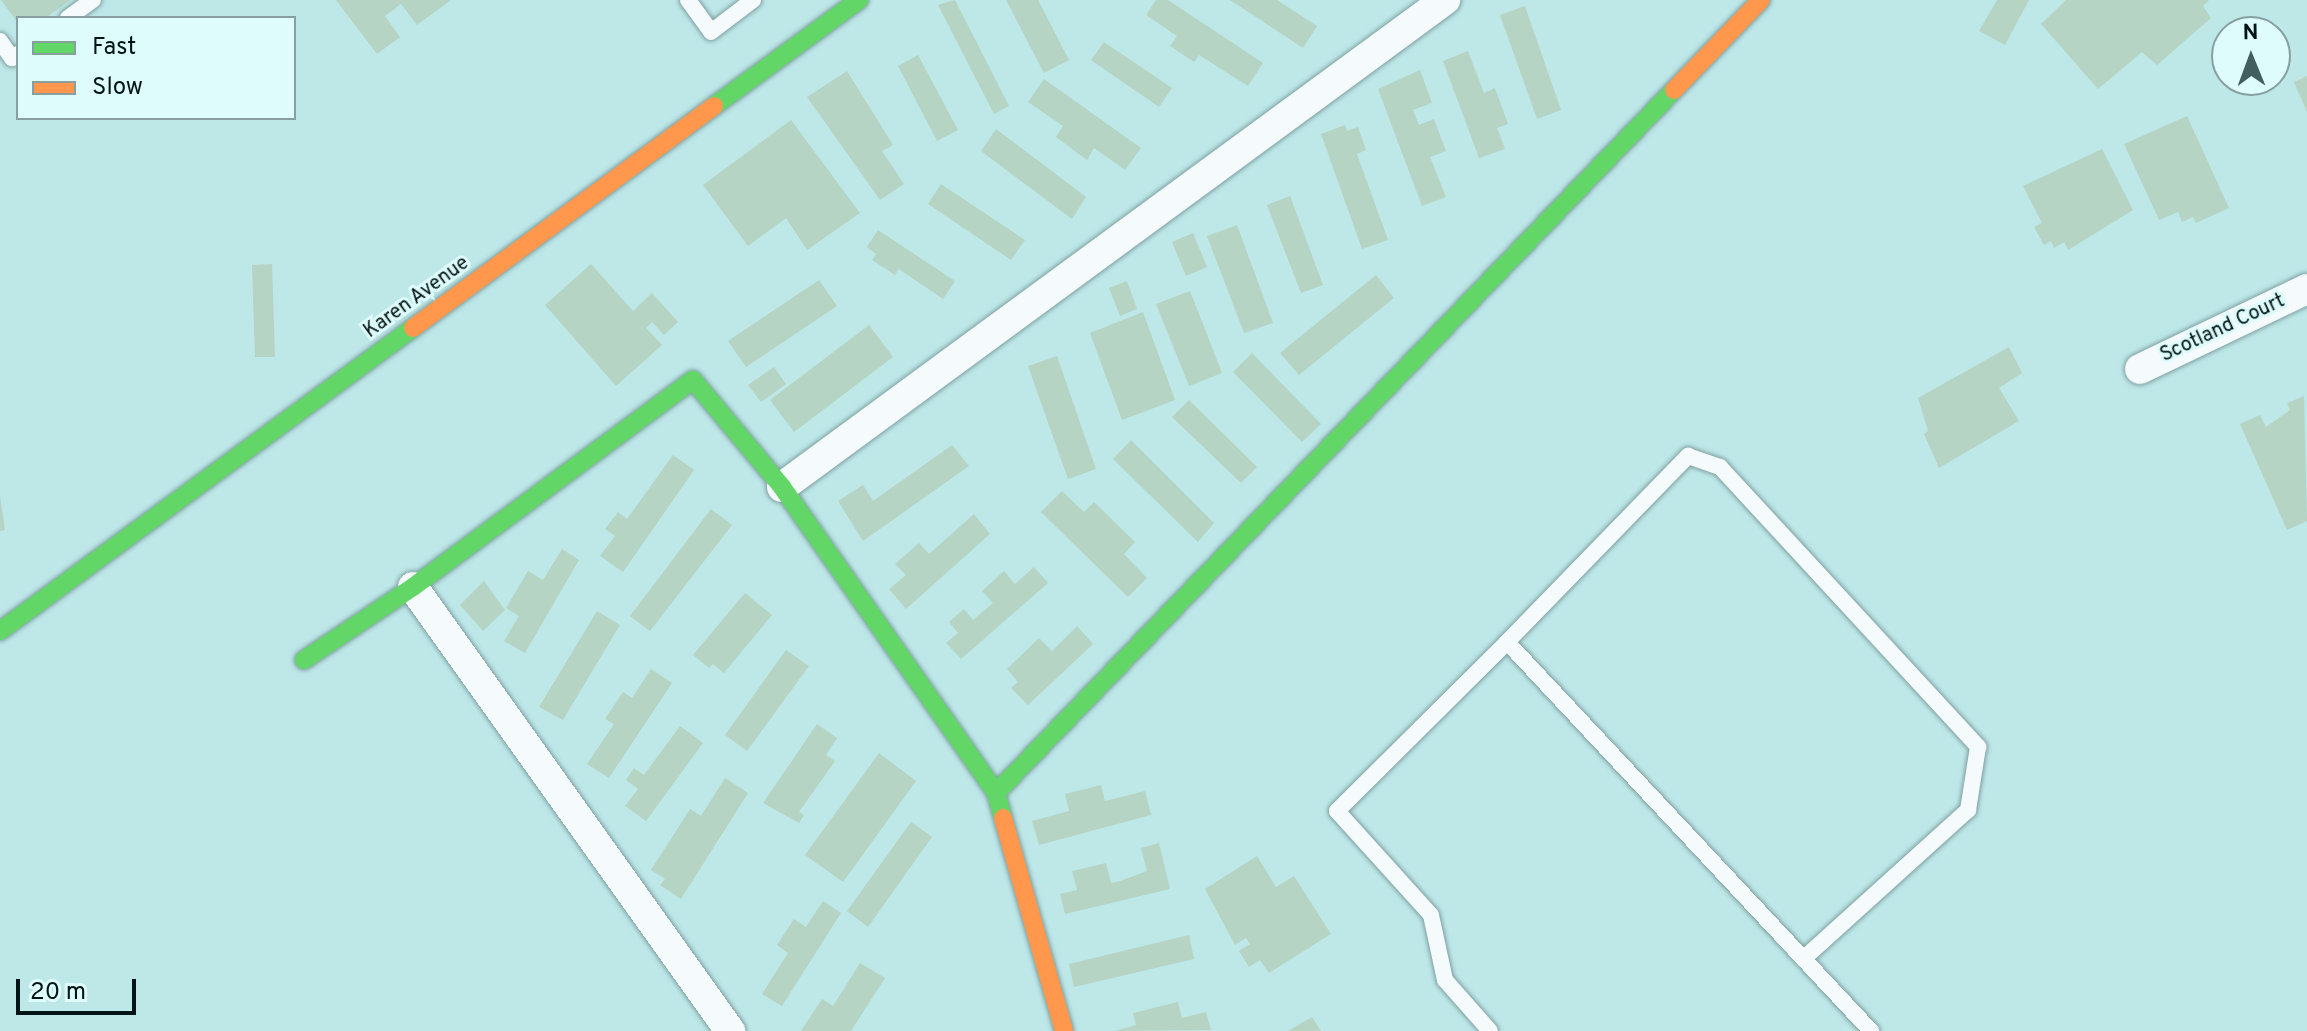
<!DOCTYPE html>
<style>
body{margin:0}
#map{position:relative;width:2307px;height:1031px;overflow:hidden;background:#bee7e8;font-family:Overpass,sans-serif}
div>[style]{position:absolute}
.building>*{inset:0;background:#b5d4c3}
.roads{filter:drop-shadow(0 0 2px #7fa0a1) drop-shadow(0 0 2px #7fa0a1)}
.lane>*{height:16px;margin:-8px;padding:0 8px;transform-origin:8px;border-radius:8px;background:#f5fbfc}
.street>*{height:30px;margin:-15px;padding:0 15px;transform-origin:15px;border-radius:15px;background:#f5fbfc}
.fast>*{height:18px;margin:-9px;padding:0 9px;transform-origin:9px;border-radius:9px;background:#63d668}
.slow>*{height:18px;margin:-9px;padding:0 9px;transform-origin:9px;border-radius:9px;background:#ff974d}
span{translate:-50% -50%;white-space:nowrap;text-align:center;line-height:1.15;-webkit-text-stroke:6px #dffcfc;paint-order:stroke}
.street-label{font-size:20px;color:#001415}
.legend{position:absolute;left:16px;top:16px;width:280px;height:104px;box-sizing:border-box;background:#dffcfc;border:2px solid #869fa0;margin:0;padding:10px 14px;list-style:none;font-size:24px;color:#001415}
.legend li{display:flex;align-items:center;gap:16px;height:40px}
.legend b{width:40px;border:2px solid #869fa0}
.north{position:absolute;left:2211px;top:16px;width:80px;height:80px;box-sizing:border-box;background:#dffcfc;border:2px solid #869fa0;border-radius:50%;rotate:359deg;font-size:22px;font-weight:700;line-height:32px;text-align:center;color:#001415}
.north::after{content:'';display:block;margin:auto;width:28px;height:36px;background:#425e5f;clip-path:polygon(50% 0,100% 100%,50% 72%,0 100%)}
.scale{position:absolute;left:16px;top:979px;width:120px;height:36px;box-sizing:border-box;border:4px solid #001415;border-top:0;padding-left:10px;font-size:24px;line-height:28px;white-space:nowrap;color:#001415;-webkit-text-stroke:6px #dffcfc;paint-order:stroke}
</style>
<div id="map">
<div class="building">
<i style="clip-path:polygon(1px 0,71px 0,45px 18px,18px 18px,18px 23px)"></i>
<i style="clip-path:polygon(336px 0,451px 0,417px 25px,401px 4px,385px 16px,400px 37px,377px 54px)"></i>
<i style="clip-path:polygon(955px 0,1009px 106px,994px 114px,938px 5px)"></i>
<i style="clip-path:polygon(1006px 0,1038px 0,1069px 60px,1044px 73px)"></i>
<i style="clip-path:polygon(1156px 0,1168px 0,1263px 63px,1248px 86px,1199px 55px,1194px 62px,1170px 46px,1177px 36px,1146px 15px)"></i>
<i style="clip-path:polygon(1230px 0,1277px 0,1317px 26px,1303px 48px)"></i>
<i style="clip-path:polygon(1997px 0,2029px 0,2005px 45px,1979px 31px)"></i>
<i style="clip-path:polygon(2066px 0,2209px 0,2203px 6px,2211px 18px,2157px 65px,2142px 52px,2098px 89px,2041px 24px)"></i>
<i style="clip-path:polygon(1525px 6px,1561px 110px,1537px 119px,1500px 15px)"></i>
<i style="clip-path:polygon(1104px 42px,1172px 88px,1159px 107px,1091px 60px)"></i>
<i style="clip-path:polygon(1468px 51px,1484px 93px,1495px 88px,1508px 124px,1497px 128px,1505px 149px,1479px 158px,1443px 61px)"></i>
<i style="clip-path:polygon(918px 55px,958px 130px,937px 141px,898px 66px)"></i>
<i style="clip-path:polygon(1420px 70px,1432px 103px,1413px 110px,1419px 125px,1434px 119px,1446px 151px,1430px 157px,1446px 197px,1422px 206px,1378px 89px)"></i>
<i style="clip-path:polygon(847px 71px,893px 145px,882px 151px,904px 184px,880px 200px,807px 97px)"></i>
<i style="clip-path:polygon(2307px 76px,2307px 112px,2294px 82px)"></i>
<i style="clip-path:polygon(1044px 79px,1141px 148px,1125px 170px,1094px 148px,1087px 160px,1056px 137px,1063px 126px,1028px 102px)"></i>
<i style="clip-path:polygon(2187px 116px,2229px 208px,2196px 223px,2193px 217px,2182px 222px,2178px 212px,2159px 220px,2124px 144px)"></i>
<i style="clip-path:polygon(791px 120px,860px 213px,807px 250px,786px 218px,748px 246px,703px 185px)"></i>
<i style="clip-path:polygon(1345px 125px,1347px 131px,1358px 127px,1366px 150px,1357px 154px,1388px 240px,1362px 249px,1321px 134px)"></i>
<i style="clip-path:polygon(996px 129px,1086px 197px,1072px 219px,981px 151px)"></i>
<i style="clip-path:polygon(2102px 149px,2133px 210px,2068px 250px,2064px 242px,2054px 248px,2051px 241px,2044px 245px,2034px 227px,2042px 223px,2023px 186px)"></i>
<i style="clip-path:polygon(941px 184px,1025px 240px,1011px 260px,928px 204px)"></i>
<i style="clip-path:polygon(1290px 196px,1323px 285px,1301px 293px,1267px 205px)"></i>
<i style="clip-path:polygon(1237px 225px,1273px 323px,1244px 333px,1207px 236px)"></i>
<i style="clip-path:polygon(878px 230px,955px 281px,943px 299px,899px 269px,895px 275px,872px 260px,876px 254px,867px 247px)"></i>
<i style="clip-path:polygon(1193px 233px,1207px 267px,1186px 276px,1172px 242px)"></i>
<i style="clip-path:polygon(272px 264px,275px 357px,255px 357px,252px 265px)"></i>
<i style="clip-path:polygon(591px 264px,633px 311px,652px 293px,678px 322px,664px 335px,652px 322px,646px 328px,662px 345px,616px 386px,545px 305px)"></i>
<i style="clip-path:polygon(1376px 275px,1394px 298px,1299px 375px,1280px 353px)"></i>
<i style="clip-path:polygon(819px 280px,837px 306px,746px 367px,728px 341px)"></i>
<i style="clip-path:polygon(1127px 281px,1137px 309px,1120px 316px,1109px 288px)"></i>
<i style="clip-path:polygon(1190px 291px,1222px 373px,1189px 386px,1156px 304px)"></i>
<i style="clip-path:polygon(1143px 312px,1175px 400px,1122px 420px,1090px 333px)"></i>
<i style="clip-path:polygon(869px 325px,893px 357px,794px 432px,770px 400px)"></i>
<i style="clip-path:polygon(2009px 347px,2022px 373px,1999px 388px,2019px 421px,1939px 468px,1924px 434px,1928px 431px,1918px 398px)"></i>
<i style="clip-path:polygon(1252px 353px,1321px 424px,1302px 442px,1233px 372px)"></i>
<i style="clip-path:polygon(1057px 356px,1096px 469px,1068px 479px,1028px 366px)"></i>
<i style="clip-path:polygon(774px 367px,786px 384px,761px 402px,748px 385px)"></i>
<i style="clip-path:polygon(2304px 396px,2307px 521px,2287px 530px,2240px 424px,2260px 415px,2266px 427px,2290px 410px,2287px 403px)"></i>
<i style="clip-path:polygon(1189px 400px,1257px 467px,1241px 483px,1172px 417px)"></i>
<i style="clip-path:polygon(1131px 440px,1214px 523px,1198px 542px,1113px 459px)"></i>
<i style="clip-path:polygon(952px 445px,969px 466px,863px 541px,838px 501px,863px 485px,873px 501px)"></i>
<i style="clip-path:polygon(673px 455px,694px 470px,623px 572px,600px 556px,615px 536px,605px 529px,618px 512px,627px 519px)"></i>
<i style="clip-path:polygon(1062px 491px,1084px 512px,1094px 502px,1135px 542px,1124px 554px,1147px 578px,1128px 597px,1041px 512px)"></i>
<i style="clip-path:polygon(0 496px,5px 530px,0 531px)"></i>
<i style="clip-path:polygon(711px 509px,732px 525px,650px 631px,630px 616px)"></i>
<i style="clip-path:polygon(974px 514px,990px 534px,906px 609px,889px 589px,906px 575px,895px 564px,919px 543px,929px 554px)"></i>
<i style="clip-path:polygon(562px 549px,579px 560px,525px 653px,504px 641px,519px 616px,506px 608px,528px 571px,543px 580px)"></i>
<i style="clip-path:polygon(1034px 567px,1048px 583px,961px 659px,946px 643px,958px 633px,949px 622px,964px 609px,973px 620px,993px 603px,982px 591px,1004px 571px,1015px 584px)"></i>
<i style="clip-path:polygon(484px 581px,505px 610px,483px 631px,460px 605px)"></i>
<i style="clip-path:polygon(745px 593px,772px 615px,724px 673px,713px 664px,709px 668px,693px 655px)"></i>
<i style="clip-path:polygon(597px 611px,620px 625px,563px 720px,539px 707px)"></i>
<i style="clip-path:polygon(1077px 626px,1093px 644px,1028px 705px,1011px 688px,1018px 682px,1007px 669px,1039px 638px,1052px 651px)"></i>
<i style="clip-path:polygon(786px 650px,809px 666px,747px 751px,725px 735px)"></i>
<i style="clip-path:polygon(651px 669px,672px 683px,609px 778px,587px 764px,614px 724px,605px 719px,623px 692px,632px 698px)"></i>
<i style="clip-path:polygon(817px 724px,837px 738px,826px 755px,835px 761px,799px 812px,804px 815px,799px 823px,763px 803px)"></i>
<i style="clip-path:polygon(680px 726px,703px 743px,646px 821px,625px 806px,638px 789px,626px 780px,634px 768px,644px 775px)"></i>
<i style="clip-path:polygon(879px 753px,916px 781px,843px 882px,805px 855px)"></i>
<i style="clip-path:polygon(725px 778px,748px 793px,681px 899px,660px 885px,665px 879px,651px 870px,690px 809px,701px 816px)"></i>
<i style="clip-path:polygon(1101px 785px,1105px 801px,1145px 791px,1151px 815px,1039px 845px,1032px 821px,1069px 811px,1065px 794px)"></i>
<i style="clip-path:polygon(911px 822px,932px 837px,868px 927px,847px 911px)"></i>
<i style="clip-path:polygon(1159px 843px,1170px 889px,1065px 914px,1060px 894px,1077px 890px,1072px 871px,1106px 863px,1111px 883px,1120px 881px,1147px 871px,1141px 848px)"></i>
<i style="clip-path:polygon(1257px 856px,1276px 887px,1294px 876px,1331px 934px,1269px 973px,1260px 960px,1249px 967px,1239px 951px,1250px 944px,1246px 938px,1235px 945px,1205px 889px)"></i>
<i style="clip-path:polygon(823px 901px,841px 913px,782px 1006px,762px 994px,788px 953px,777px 945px,794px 919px,806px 927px)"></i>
<i style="clip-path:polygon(1189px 935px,1194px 959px,1074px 987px,1069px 964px)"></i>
<i style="clip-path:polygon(860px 963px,885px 978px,851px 1031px,801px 1031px,822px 999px,833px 1006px)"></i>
<i style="clip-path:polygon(1178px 1002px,1182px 1018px,1206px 1012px,1211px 1030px,1115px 1031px,1136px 1025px,1133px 1013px)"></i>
<i style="clip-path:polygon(1312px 1017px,1321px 1031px,1288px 1031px)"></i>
</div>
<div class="roads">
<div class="lane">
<i style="left:688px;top:0;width:39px;rotate:54deg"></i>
<i style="left:711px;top:32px;width:53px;rotate:-37.3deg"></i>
<i style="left:68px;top:18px;width:31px;rotate:-36deg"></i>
<i style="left:0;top:41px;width:21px;rotate:55deg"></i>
<i style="left:12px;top:58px;width:7px;rotate:-34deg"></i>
<i style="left:1507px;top:642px;width:260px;rotate:-45.8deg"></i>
<i style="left:1688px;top:456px;width:34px;rotate:19deg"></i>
<i style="left:1720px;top:467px;width:381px;rotate:47.3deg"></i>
<i style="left:1978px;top:747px;width:64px;rotate:99deg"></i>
<i style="left:1968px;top:810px;width:222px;rotate:137.9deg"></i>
<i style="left:1490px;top:1031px;width:68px;rotate:-131.4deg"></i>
<i style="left:1445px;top:980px;width:66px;rotate:-102.2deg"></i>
<i style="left:1431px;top:915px;width:140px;rotate:-132.1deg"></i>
<i style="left:1337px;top:811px;width:240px;rotate:-44.8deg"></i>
<i style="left:1507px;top:642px;width:533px;rotate:46.9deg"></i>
</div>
<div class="street">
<i style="left:2140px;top:369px;width:185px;rotate:-25.6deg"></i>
<i style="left:782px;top:487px;width:823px;rotate:-36.3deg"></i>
<i style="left:413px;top:587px;width:546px;rotate:54.47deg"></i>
</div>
<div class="fast">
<i style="left:714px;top:106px;width:180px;rotate:-36.2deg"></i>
<i style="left:0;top:631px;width:512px;rotate:-36.27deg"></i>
<i style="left:304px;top:660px;width:131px;rotate:-33.8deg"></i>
<i style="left:413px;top:587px;width:348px;rotate:-36.5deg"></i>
<i style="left:693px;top:380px;width:139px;rotate:50.2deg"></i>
<i style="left:782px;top:487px;width:373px;rotate:55deg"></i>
<i style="left:996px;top:793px;width:26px;rotate:74deg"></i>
<i style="left:996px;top:793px;width:977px;rotate:-46.04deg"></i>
</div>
<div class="slow">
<i style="left:1674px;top:90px;width:125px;rotate:-46deg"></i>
<i style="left:413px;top:328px;width:374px;rotate:-36.4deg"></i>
<i style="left:1003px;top:818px;width:222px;rotate:74deg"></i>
</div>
</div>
<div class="street-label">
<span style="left:417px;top:298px;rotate:-36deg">Karen Avenue</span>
<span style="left:2223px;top:329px;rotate:-25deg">Scotland Court</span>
</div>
<ul class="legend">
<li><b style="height:10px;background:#63d668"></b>Fast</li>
<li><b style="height:10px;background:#ff974d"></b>Slow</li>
</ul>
<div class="north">N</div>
<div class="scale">20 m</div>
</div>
